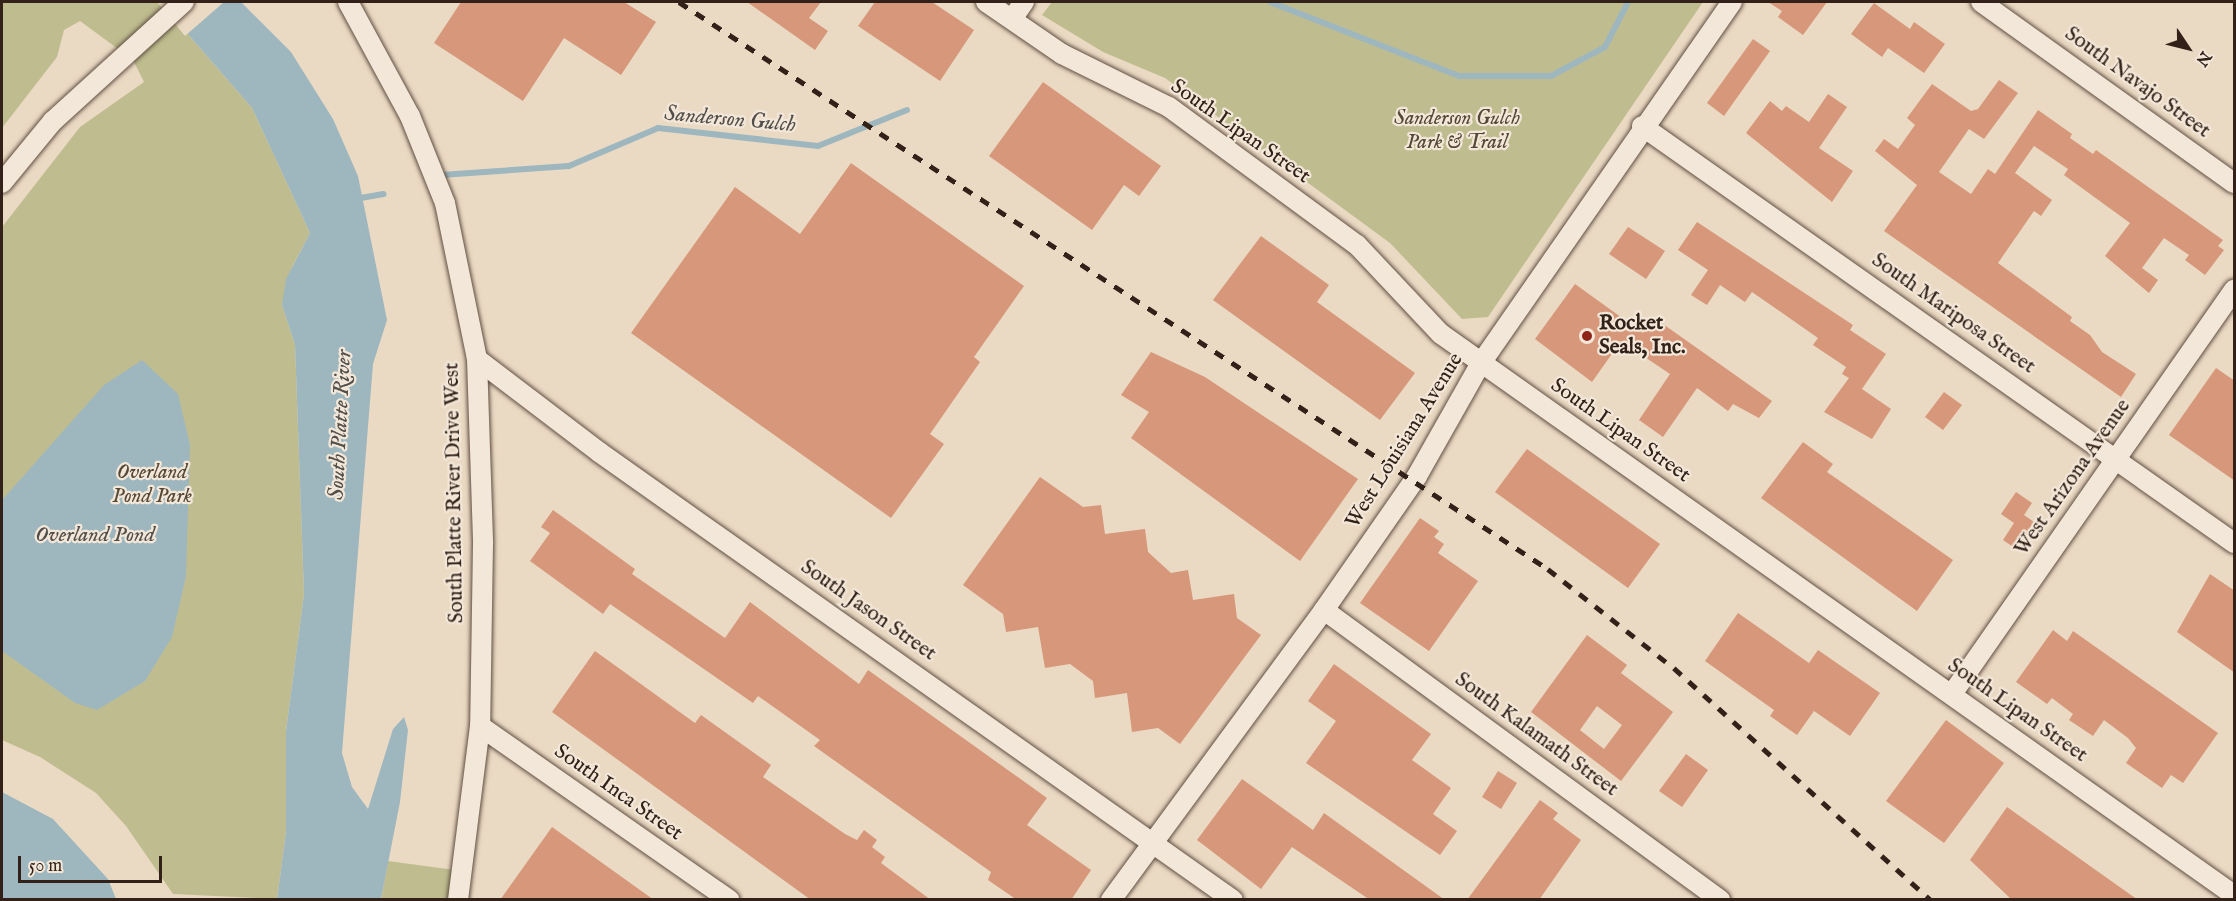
<!DOCTYPE html>
<style>
body{margin:0}
#map{position:relative;width:2236px;height:901px;overflow:hidden;background:#ebdac3;font-family:"IM FELL English",serif}
div>[style]{position:absolute}
.green>*{inset:0;background:#bfbd8f}
.water>*{inset:0;background:#9eb7bf}
.pier>*{inset:0;background:#ebdac3}
.stream>*{height:6px;margin:-3px;padding:0 3px;transform-origin:3px;border-radius:3px;background:#9eb7bf}
.building>*{inset:0;background:#d6977a}
.roads{filter:drop-shadow(0 0 2px #604f43) drop-shadow(0 0 2px #604f43)}
.minor>*{height:20px;margin:-10px;padding:0 10px;transform-origin:10px;border-radius:10px;background:#f2e7d8}
.rail>*{height:4.5px;margin-top:-2.25px;transform-origin:0;background:repeating-linear-gradient(90deg,#322118 0 10px,transparent 0 20px)}
.dots>*{width:16px;height:16px;translate:-50% -50%;box-sizing:border-box;border:3px solid #f2e7d8;border-radius:50%}
span{translate:-50% -50%;white-space:nowrap;text-align:center;line-height:1.15;-webkit-text-stroke:4.5px #f2e7d8;paint-order:stroke}
.street-label{font-size:21px;color:#322118}
.park-label{font-size:21px;color:#554836;font-style:italic}
.poi-label{font-size:21px;color:#322118;font-weight:700}
.left{translate:0 -50%;text-align:left}
.water-label{font-size:22px;color:#524e4a;font-style:italic}
.frame{position:absolute;inset:0;border:3px solid #322118;pointer-events:none}
.north{position:absolute;left:2158px;top:18px;width:60px;height:60px;-webkit-text-stroke:4px #f2e7d8;paint-order:stroke;rotate:125deg;font-size:16px;font-weight:700;line-height:24px;text-align:center;color:#322118}
.north::after{content:'';display:block;margin:auto;width:21px;height:27px;background:#322118;clip-path:polygon(50% 0,100% 100%,50% 72%,0 100%)}
.scale{position:absolute;left:18px;top:856px;width:144px;height:27px;box-sizing:border-box;border:3px solid #322118;border-top:0;padding-left:8px;font-size:18px;line-height:21px;white-space:nowrap;color:#322118;-webkit-text-stroke:4px #f2e7d8;paint-order:stroke}
</style>
<div id="map">
<div class="green">
<i style="clip-path:polygon(2px 2px,160px 2px,252px 108px,310px 233px,292px 267px,282px 305px,295px 345px,304px 594px,286px 731px,286px 832px,277px 899px,173px 894px,126px 826px,96px 793px,40px 757px,2px 740px,2px 227px,80px 127px,144px 82px,133px 60px,80px 21px,64px 30px,57px 57px,2px 128px)"></i>
<i style="clip-path:polygon(1052px 2px,1703px 2px,1488px 317px,1462px 319px,1390px 243px,1165px 78px,1103px 52px,1042px 15px)"></i>
<i style="clip-path:polygon(388px 861px,455px 870px,451px 899px,381px 900px)"></i>
</div>
<div class="water">
<i style="clip-path:polygon(160px 2px,242px 3px,291px 52px,333px 119px,358px 176px,387px 320px,373px 364px,342px 753px,352px 787px,368px 809px,393px 729px,404px 717px,408px 730px,400px 802px,381px 899px,277px 899px,286px 832px,286px 731px,304px 594px,295px 345px,282px 305px,286px 279px,310px 233px,252px 108px)"></i>
<i style="clip-path:polygon(142px 360px,178px 394px,190px 445px,186px 576px,172px 637px,145px 681px,97px 710px,75px 703px,2px 651px,2px 500px,104px 385px)"></i>
<i style="clip-path:polygon(2px 792px,53px 819px,108px 879px,116px 899px,2px 899px)"></i>
</div>
<div class="pier">
<i style="clip-path:polygon(157px 2px,224px 2px,185px 36px)"></i>
</div>
<div class="stream">
<i style="left:1270px;top:2px;width:203px;rotate:21.4deg"></i>
<i style="left:1459px;top:76px;width:92px"></i>
<i style="left:1551px;top:76px;width:61px;rotate:-28.2deg"></i>
<i style="left:1605px;top:47px;width:51px;rotate:-62.9deg"></i>
<i style="left:441px;top:175px;width:128px;rotate:-4deg"></i>
<i style="left:569px;top:166px;width:97px;rotate:-23.1deg"></i>
<i style="left:658px;top:128px;width:161px;rotate:6.4deg"></i>
<i style="left:818px;top:146px;width:96px;rotate:-22deg"></i>
<i style="left:355px;top:199px;width:29px;rotate:-10deg"></i>
</div>
<div class="building">
<i style="clip-path:polygon(461px 2px,624px 2px,656px 22px,621px 75px,564px 38px,523px 101px,434px 43px)"></i>
<i style="clip-path:polygon(747px 2px,821px 2px,809px 18px,828px 31px,815px 50px)"></i>
<i style="clip-path:polygon(875px 2px,932px 2px,974px 30px,940px 81px,858px 26px)"></i>
<i style="clip-path:polygon(1768px 2px,1827px 2px,1803px 35px,1778px 17px,1782px 11px)"></i>
<i style="clip-path:polygon(1874px 3px,1910px 29px,1914px 22px,1945px 44px,1924px 73px,1888px 48px,1882px 57px,1851px 34px)"></i>
<i style="clip-path:polygon(1753px 39px,1770px 51px,1724px 116px,1707px 103px)"></i>
<i style="clip-path:polygon(1999px 80px,2018px 93px,1984px 139px,1969px 129px,1939px 172px,1971px 194px,1988px 169px,1995px 174px,2038px 110px,2072px 134px,2070px 138px,2093px 154px,2096px 150px,2223px 240px,2218px 246px,2224px 250px,2205px 275px,2185px 260px,2189px 255px,2164px 238px,2142px 268px,2158px 280px,2149px 293px,2105px 256px,2130px 223px,2064px 175px,2068px 169px,2034px 146px,2015px 173px,2052px 200px,2041px 216px,2034px 211px,1998px 263px,2072px 317px,2070px 321px,2090px 335px,2102px 352px,2136px 374px,2121px 397px,1884px 231px,1917px 185px,1875px 151px,1884px 139px,1898px 149px,1915px 125px,1907px 118px,1932px 84px,1971px 111px,1978px 109px)"></i>
<i style="clip-path:polygon(1043px 82px,1161px 166px,1139px 196px,1124px 185px,1092px 230px,989px 156px)"></i>
<i style="clip-path:polygon(1828px 94px,1847px 107px,1819px 148px,1853px 171px,1832px 202px,1746px 133px,1770px 101px,1782px 111px,1786px 106px,1809px 122px)"></i>
<i style="clip-path:polygon(851px 163px,1024px 286px,974px 357px,980px 362px,930px 434px,944px 444px,891px 518px,631px 333px,735px 187px,800px 234px)"></i>
<i style="clip-path:polygon(1697px 222px,1853px 325px,1850px 330px,1886px 354px,1862px 389px,1891px 409px,1872px 439px,1824px 412px,1849px 378px,1842px 374px,1846px 367px,1813px 345px,1818px 338px,1752px 292px,1745px 302px,1720px 285px,1707px 305px,1691px 295px,1708px 270px,1678px 250px)"></i>
<i style="clip-path:polygon(1628px 227px,1665px 251px,1646px 279px,1609px 254px)"></i>
<i style="clip-path:polygon(1261px 236px,1329px 285px,1317px 302px,1415px 373px,1380px 420px,1213px 300px)"></i>
<i style="clip-path:polygon(1575px 284px,1643px 333px,1653px 317px,1772px 401px,1759px 418px,1733px 404px,1728px 411px,1697px 388px,1663px 437px,1639px 420px,1670px 374px,1621px 341px,1592px 382px,1535px 339px)"></i>
<i style="clip-path:polygon(1151px 352px,1205px 377px,1358px 479px,1300px 561px,1131px 438px,1149px 412px,1121px 395px)"></i>
<i style="clip-path:polygon(2216px 368px,2235px 381px,2235px 481px,2169px 435px)"></i>
<i style="clip-path:polygon(1944px 392px,1962px 405px,1943px 430px,1925px 417px)"></i>
<i style="clip-path:polygon(1803px 442px,1833px 464px,1827px 472px,1953px 560px,1917px 611px,1761px 498px)"></i>
<i style="clip-path:polygon(1527px 449px,1660px 544px,1628px 588px,1495px 492px)"></i>
<i style="clip-path:polygon(1040px 477px,1083px 507px,1101px 505px,1105px 534px,1145px 529px,1148px 552px,1171px 573px,1188px 570px,1193px 600px,1234px 594px,1237px 618px,1261px 635px,1180px 744px,1158px 728px,1132px 732px,1127px 693px,1095px 698px,1093px 681px,1070px 664px,1045px 668px,1038px 627px,1006px 632px,1003px 614px,963px 585px)"></i>
<i style="clip-path:polygon(2016px 492px,2032px 503px,2024px 515px,2037px 524px,2019px 551px,2003px 540px,2014px 523px,2001px 514px)"></i>
<i style="clip-path:polygon(553px 510px,635px 569px,632px 574px,725px 638px,750px 602px,859px 684px,868px 670px,1047px 798px,1027px 825px,1091px 870px,1071px 900px,1017px 900px,988px 880px,991px 872px,814px 746px,820px 740px,758px 696px,753px 703px,610px 604px,603px 614px,530px 561px,550px 533px,541px 527px)"></i>
<i style="clip-path:polygon(1420px 518px,1439px 531px,1434px 537px,1444px 544px,1438px 553px,1478px 581px,1429px 651px,1360px 603px)"></i>
<i style="clip-path:polygon(2210px 574px,2235px 591px,2235px 673px,2177px 632px)"></i>
<i style="clip-path:polygon(1738px 613px,1809px 663px,1818px 650px,1880px 693px,1850px 736px,1814px 711px,1797px 735px,1770px 716px,1774px 710px,1705px 661px)"></i>
<i style="clip-path:polygon(2053px 630px,2067px 641px,2073px 631px,2218px 733px,2183px 783px,2171px 775px,2162px 788px,2126px 763px,2136px 748px,2128px 738px,2104px 720px,2093px 736px,2069px 720px,2073px 714px,2052px 698px,2047px 704px,2016px 682px)"></i>
<i style="clip-path:polygon(evenodd,1587px 635px,1627px 665px,1621px 673px,1673px 712px,1621px 781px,1531px 712px,1587px 635px,1597px 706px,1622px 725px,1604px 749px,1580px 730px,1597px 706px)"></i>
<i style="clip-path:polygon(595px 651px,695px 723px,701px 715px,771px 765px,763px 777px,845px 834px,857px 840px,864px 830px,877px 840px,872px 847px,885px 857px,881px 863px,931px 900px,811px 900px,552px 712px)"></i>
<i style="clip-path:polygon(1334px 664px,1431px 734px,1412px 760px,1451px 788px,1433px 814px,1457px 831px,1440px 855px,1306px 763px,1336px 721px,1308px 701px)"></i>
<i style="clip-path:polygon(1946px 720px,2004px 763px,1944px 843px,1886px 801px)"></i>
<i style="clip-path:polygon(1686px 754px,1708px 770px,1682px 807px,1659px 791px)"></i>
<i style="clip-path:polygon(1498px 771px,1517px 783px,1501px 809px,1482px 797px)"></i>
<i style="clip-path:polygon(1242px 779px,1313px 830px,1324px 813px,1445px 900px,1370px 900px,1292px 847px,1261px 889px,1197px 840px)"></i>
<i style="clip-path:polygon(1540px 800px,1558px 813px,1553px 819px,1581px 840px,1539px 900px,1467px 900px)"></i>
<i style="clip-path:polygon(2007px 807px,2138px 900px,2012px 900px,1970px 860px)"></i>
<i style="clip-path:polygon(552px 827px,654px 900px,500px 900px)"></i>
</div>
<div class="roads">
<div class="minor">
<i style="left:348px;top:2px;width:130px;rotate:61.5deg"></i>
<i style="left:410px;top:116px;width:94px;rotate:68.1deg"></i>
<i style="left:445px;top:203px;width:159px;rotate:78.4deg"></i>
<i style="left:477px;top:359px;width:185px;rotate:88.1deg"></i>
<i style="left:483px;top:544px;width:182px;rotate:90.9deg"></i>
<i style="left:480px;top:726px;width:175px;rotate:97.2deg"></i>
<i style="left:986px;top:2px;width:92px;rotate:34.4deg"></i>
<i style="left:1062px;top:54px;width:119px;rotate:26.4deg"></i>
<i style="left:1169px;top:107px;width:233px;rotate:36.3deg"></i>
<i style="left:1357px;top:245px;width:122px;rotate:46.7deg"></i>
<i style="left:1441px;top:334px;width:971px;rotate:35.28deg"></i>
<i style="left:1981px;top:2px;width:311px;rotate:35.6deg"></i>
<i style="left:1012px;top:19px;width:21px;rotate:-55deg"></i>
<i style="left:1642px;top:126px;width:724px;rotate:35.16deg"></i>
<i style="left:2px;top:183px;width:80px;rotate:-50.6deg"></i>
<i style="left:53px;top:121px;width:177px;rotate:-42.3deg"></i>
<i style="left:477px;top:359px;width:153px;rotate:37.3deg"></i>
<i style="left:599px;top:452px;width:776px;rotate:35.25deg"></i>
<i style="left:1324px;top:610px;width:491px;rotate:36.2deg"></i>
<i style="left:1952px;top:694px;width:493px;rotate:-55.1deg"></i>
<i style="left:480px;top:726px;width:304px;rotate:34.9deg"></i>
<i style="left:1111px;top:900px;width:360px;rotate:-53.7deg"></i>
<i style="left:1324px;top:610px;width:163px;rotate:-55.2deg"></i>
<i style="left:1417px;top:476px;width:130px;rotate:-60.5deg"></i>
<i style="left:1481px;top:363px;width:440px;rotate:-55.2deg"></i>
</div>
</div>
<div class="rail">
<i style="left:679px;top:2px;width:1038px;rotate:33.12deg"></i>
<i style="left:1548px;top:569px;width:160px;rotate:38.2deg"></i>
<i style="left:1674px;top:668px;width:346px;rotate:42.1deg"></i>
</div>
<div class="dots">
<i style="left:1587px;top:336px;background:#8f2418"></i>
</div>
<div class="street-label">
<span style="left:2137px;top:83px;rotate:36deg">South Navajo Street</span>
<span style="left:1240px;top:132px;rotate:35deg">South Lipan Street</span>
<span style="left:1953px;top:314px;rotate:35deg">South Mariposa Street</span>
<span style="left:1620px;top:431px;rotate:35deg">South Lipan Street</span>
<span style="left:1405px;top:441px;rotate:-58deg">West Louisiana Avenue</span>
<span style="left:2073px;top:478px;rotate:-55deg">West Arizona Avenue</span>
<span style="left:455px;top:493px;rotate:-91deg">South Platte River Drive West</span>
<span style="left:868px;top:611px;rotate:35deg">South Jason Street</span>
<span style="left:2017px;top:711px;rotate:35deg">South Lipan Street</span>
<span style="left:1536px;top:735px;rotate:36deg">South Kalamath Street</span>
<span style="left:618px;top:793px;rotate:35deg">South Inca Street</span>
</div>
<div class="park-label">
<span style="left:1457px;top:131px">Sanderson Gulch<br>Park &amp; Trail</span>
<span style="left:152px;top:485px">Overland<br>Pond Park</span>
</div>
<div class="poi-label">
<span class="left" style="left:1599px;top:336px">Rocket<br>Seals, Inc.</span>
</div>
<div class="water-label">
<span style="left:730px;top:120px;rotate:5deg">Sanderson Gulch</span>
<span style="left:341px;top:425px;rotate:-87deg">South Platte River</span>
<span style="left:95px;top:536px">Overland Pond</span>
</div>
<div class="frame"></div>
<div class="north">N</div>
<div class="scale">50 m</div>
</div>
